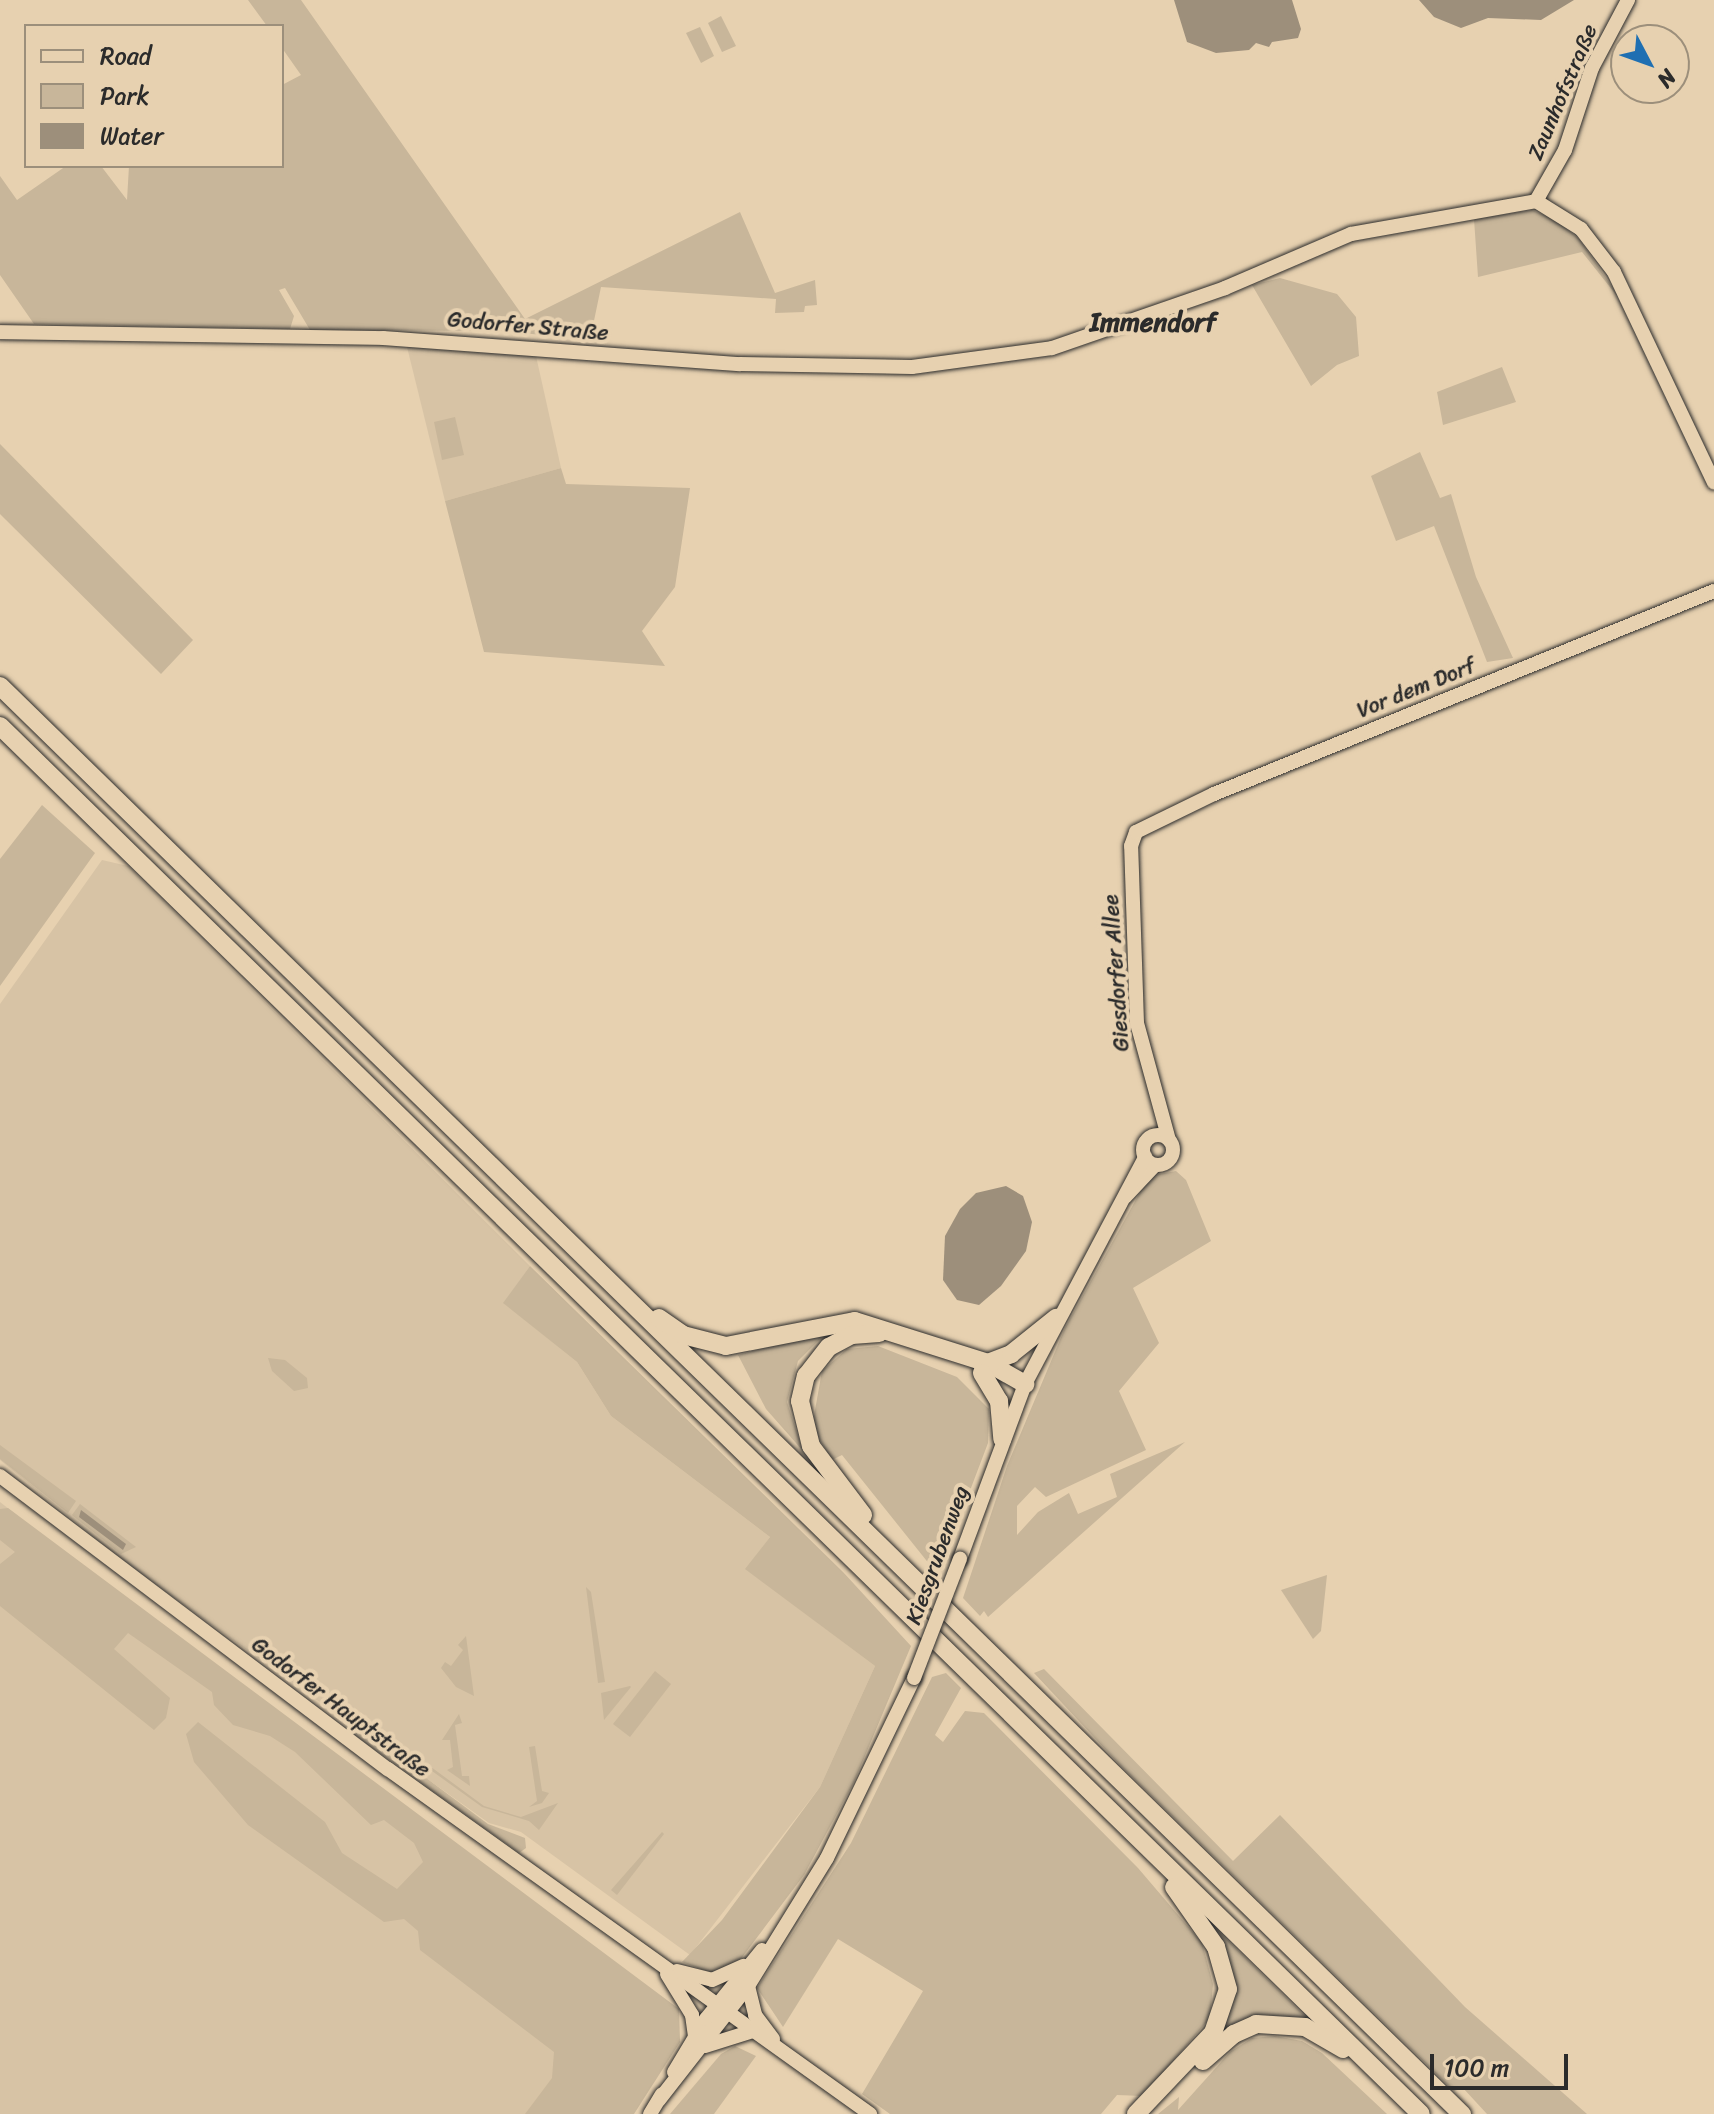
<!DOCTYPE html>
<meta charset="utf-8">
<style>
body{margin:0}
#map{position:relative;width:1714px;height:2114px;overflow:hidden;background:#e7d1b0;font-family:Sriracha,sans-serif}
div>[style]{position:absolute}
.built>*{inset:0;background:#d7c3a5}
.green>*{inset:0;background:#c8b69a}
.water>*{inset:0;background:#9d8f7b}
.roads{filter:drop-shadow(0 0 2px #2b2b2b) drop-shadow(0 0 2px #2b2b2b)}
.secondary>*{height:14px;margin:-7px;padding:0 7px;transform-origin:7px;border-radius:7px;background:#e7d1b0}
.secondary>.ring{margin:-7px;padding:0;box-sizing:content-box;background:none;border:14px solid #e7d1b0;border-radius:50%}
.highway>*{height:18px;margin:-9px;padding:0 9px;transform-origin:9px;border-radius:9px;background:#e7d1b0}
.bridges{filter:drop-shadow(0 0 2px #2b2b2b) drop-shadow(0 0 2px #2b2b2b)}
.secondary-bridge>*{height:14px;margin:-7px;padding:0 7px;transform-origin:7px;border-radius:7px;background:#e7d1b0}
span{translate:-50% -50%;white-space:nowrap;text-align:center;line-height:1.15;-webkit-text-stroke:8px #e7d1b0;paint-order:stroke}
.street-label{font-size:22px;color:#2b2b2b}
.quarter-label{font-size:26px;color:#2b2b2b;font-weight:700}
.legend{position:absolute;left:24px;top:24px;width:260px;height:144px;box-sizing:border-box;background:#e7d1b0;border:2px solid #9c8f7b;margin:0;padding:10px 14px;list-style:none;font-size:24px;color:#2b2b2b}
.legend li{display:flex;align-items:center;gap:16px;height:40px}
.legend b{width:40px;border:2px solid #9c8f7b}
.north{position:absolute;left:1610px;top:24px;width:80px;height:80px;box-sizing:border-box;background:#e7d1b0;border:2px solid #9c8f7b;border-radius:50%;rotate:131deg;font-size:22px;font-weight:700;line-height:32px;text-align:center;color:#2b2b2b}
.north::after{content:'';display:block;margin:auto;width:28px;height:36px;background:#1f6fb2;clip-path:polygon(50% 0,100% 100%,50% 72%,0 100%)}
.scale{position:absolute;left:1430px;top:2054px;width:138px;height:36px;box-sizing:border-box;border:4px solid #2b2b2b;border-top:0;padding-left:10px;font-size:24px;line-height:28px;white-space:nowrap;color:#2b2b2b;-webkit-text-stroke:6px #e7d1b0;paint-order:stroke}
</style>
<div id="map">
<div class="built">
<i style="clip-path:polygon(407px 347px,536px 356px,561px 468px,445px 501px)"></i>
<i style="clip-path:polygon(102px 860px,128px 866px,530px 1266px,504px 1303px,577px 1362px,611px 1416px,770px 1537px,746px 1569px,875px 1666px,820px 1787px,690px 1955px,521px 1832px,489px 1823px,124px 1562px,0 1460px,0 1004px)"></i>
<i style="clip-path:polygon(0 1502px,622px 1993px,541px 2114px,0 2114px)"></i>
</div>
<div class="green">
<i style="clip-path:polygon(248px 0,301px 0,525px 319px,740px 212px,775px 293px,815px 280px,817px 305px,805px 306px,804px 312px,775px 313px,776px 299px,601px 287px,590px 340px,502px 331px,310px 330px,285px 288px,279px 290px,294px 316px,290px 329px,34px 324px,0 275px,0 176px,17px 200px,66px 166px,101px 166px,127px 200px,129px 166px,282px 166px,282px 85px,301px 75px,282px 48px,282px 26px,267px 26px)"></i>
<i style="clip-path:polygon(721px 16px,736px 46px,722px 52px,708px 23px)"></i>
<i style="clip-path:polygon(700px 27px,714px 56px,701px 63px,686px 33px)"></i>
<i style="clip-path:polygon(1532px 210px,1556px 220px,1579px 239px,1629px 311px,1582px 252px,1478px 277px,1474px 219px)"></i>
<i style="clip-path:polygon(1280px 278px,1337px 294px,1356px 317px,1359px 356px,1337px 365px,1311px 386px,1252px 285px)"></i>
<i style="clip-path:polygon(1502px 367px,1516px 402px,1443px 425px,1437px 392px)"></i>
<i style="clip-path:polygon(455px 417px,464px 455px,442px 460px,434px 422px)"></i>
<i style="clip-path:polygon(0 444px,193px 640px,161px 674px,0 514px)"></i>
<i style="clip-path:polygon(1420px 452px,1440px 498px,1451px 494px,1476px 577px,1513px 658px,1487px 662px,1434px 526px,1396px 541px,1371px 476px)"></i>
<i style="clip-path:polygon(561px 468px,566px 484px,690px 488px,675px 587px,642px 631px,665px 666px,484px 652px,445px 501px)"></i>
<i style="clip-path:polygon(42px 805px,95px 853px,0 986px,0 859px)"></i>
<i style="clip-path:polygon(1176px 1171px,1186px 1180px,1211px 1241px,1133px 1288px,1159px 1343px,1119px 1391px,1146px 1450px,1046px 1497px,1035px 1487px,1017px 1506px,1017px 1535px,1038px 1512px,1069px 1493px,1078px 1514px,1117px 1497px,1110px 1474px,1185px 1442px,988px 1617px,984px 1611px,980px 1616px,963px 1598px,1007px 1466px,1065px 1328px,1149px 1176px)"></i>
<i style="clip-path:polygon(530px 1266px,843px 1572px,911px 1646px,854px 1782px,804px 1875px,737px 1964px,717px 1975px,682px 1962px,722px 1920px,820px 1787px,875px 1666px,745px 1569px,770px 1537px,611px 1416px,577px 1362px,503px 1303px)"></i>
<i style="clip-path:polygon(828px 1331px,798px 1361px,787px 1402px,803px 1451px,766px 1409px,738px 1355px)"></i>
<i style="clip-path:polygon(878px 1346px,957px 1377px,989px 1409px,988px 1443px,938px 1575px,842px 1455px,832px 1460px,812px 1427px,822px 1371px,847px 1349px)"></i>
<i style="clip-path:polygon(268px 1358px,285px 1360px,307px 1378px,308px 1388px,294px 1391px,272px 1371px)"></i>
<i style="clip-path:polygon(0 1445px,76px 1501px,68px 1513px,0 1459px)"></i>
<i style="clip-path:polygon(80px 1504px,136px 1547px,121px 1554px,72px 1515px)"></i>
<i style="clip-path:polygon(8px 1508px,679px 2009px,680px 2042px,634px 2114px,525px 2114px,552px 2078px,554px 2052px,420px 1950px,418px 1931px,404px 1919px,384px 1922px,248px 1825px,194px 1762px,186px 1734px,198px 1722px,325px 1822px,342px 1853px,397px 1889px,423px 1862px,414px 1843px,384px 1820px,371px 1825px,295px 1752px,270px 1736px,233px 1725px,214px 1705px,212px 1692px,128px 1633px,114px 1649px,170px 1698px,166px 1718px,154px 1730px,0 1606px,0 1564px,15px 1552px,0 1540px,0 1509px)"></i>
<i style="clip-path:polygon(1327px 1575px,1321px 1631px,1313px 1639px,1281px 1590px)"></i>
<i style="clip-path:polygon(586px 1587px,591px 1592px,605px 1682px,598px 1683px)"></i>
<i style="clip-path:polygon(466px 1636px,474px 1696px,456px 1687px,441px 1668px,445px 1662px,451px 1666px,463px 1650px,458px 1645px)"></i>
<i style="clip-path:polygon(1044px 1669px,1233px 1861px,1280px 1815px,1465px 2007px,1587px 2114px,1487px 2114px,1463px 2088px,1454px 2091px,1120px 1765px,1034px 1673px)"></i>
<i style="clip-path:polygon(655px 1671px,671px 1684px,630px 1737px,613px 1724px)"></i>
<i style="clip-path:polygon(946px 1673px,961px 1688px,935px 1735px,943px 1742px,965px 1711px,984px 1713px,1138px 1868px,1202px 1943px,1213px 1984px,1210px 2018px,1143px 2096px,1117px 2095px,1101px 2114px,890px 2114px,862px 2094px,923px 1991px,838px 1939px,783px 2027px,757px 1988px,851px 1843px,932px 1677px)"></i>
<i style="clip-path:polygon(317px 1683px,484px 1806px,521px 1817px,558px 1803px,539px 1830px,529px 1821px,482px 1807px,314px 1686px)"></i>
<i style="clip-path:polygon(630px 1686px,631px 1687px,604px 1720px,601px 1693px)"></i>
<i style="clip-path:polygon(336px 1711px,488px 1824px,525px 1838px,526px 1848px,519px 1853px,353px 1734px)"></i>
<i style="clip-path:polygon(459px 1714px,462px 1723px,455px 1725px,462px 1776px,469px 1776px,470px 1786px,447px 1770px,453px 1767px,450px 1740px,442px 1740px)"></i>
<i style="clip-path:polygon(535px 1746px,542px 1791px,549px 1793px,542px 1803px,529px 1807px,537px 1801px,529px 1747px)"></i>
<i style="clip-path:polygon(662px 1832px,664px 1834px,617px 1895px,611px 1890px)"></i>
<i style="clip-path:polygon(1195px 1908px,1320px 2031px,1299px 2023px,1222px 2035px,1229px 2000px)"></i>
<i style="clip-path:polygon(1275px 2036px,1302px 2041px,1322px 2053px,1387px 2114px,1158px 2114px,1179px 2097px,1178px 2110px,1230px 2052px,1252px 2038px)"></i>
<i style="clip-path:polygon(735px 2046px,756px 2056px,714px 2114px,670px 2114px,721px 2054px)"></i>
</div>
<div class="water">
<i style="clip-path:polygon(1174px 0,1292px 0,1301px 29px,1298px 38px,1272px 42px,1269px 47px,1256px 43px,1249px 50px,1216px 53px,1187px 42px)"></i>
<i style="clip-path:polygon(1419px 0,1574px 0,1541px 20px,1488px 18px,1461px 28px,1434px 17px)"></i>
<i style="clip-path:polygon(1006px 1186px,1023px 1196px,1032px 1222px,1026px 1251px,1001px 1286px,979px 1305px,957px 1300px,943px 1280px,945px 1236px,960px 1209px,976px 1193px)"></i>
<i style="clip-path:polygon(81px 1510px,126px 1544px,123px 1550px,79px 1517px)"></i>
</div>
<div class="roads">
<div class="secondary">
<i style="left:1536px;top:201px;width:59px;rotate:-60.4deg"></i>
<i style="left:1565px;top:150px;width:86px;rotate:-71.8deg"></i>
<i style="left:1592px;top:68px;width:77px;rotate:-62.1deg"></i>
<i style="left:0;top:332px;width:383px;rotate:0.9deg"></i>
<i style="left:383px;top:338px;width:358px;rotate:4.2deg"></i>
<i style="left:740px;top:364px;width:172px;rotate:1deg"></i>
<i style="left:912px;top:367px;width:141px;rotate:-7.7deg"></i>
<i style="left:1052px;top:348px;width:183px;rotate:-19.1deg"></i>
<i style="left:1225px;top:288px;width:137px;rotate:-23.2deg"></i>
<i style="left:1351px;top:234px;width:188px;rotate:-10.1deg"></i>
<i style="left:1536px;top:201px;width:53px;rotate:31.9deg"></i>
<i style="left:1581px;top:229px;width:54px;rotate:52.5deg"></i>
<i style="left:1614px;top:272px;width:233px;rotate:64.6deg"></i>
<i class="ring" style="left:1143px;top:1135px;width:16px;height:16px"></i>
<i style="left:1169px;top:1140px;width:121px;rotate:-105.3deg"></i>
<i style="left:1137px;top:1023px;width:177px;rotate:-91.9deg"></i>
<i style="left:1131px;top:846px;width:15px;rotate:-70deg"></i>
<i style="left:1136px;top:832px;width:87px;rotate:-26deg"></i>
<i style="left:1214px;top:794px;width:540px;rotate:-22.1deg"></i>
<i style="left:1125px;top:1197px;width:44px;rotate:-46.8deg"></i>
<i style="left:0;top:1476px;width:486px;rotate:37.1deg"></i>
<i style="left:388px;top:1769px;width:593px;rotate:35.59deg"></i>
<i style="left:960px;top:1559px;width:187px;rotate:-69.6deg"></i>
<i style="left:1025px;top:1384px;width:257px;rotate:-62.1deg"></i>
<i style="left:677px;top:1971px;width:36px;rotate:14deg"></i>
<i style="left:712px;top:1980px;width:35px;rotate:-24deg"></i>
<i style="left:667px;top:1974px;width:48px;rotate:58.6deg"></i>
<i style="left:692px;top:2015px;width:21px;rotate:82deg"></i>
<i style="left:748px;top:1986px;width:30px;rotate:76deg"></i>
<i style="left:755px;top:2015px;width:30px;rotate:53deg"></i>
<i style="left:705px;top:2046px;width:50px;rotate:-17.4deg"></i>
<i style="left:674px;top:2072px;width:62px;rotate:-58.9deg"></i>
<i style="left:706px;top:2019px;width:89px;rotate:-50.9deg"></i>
<i style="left:659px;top:2100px;width:145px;rotate:-52deg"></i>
<i style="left:748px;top:1986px;width:150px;rotate:-58.3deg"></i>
<i style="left:827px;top:1858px;width:200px;rotate:-64.2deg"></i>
<i style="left:650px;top:2114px;width:23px;rotate:-59deg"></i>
</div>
<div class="highway">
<i style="left:0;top:686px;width:2044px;rotate:44.33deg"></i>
<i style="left:0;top:726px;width:1986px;rotate:44.33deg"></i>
<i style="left:659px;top:1318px;width:29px;rotate:35deg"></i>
<i style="left:683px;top:1335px;width:44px;rotate:14.3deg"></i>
<i style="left:726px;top:1346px;width:131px;rotate:-11deg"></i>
<i style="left:855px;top:1321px;width:139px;rotate:17.5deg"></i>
<i style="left:988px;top:1363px;width:43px;rotate:29.6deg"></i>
<i style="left:988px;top:1363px;width:25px;rotate:-21deg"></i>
<i style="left:1011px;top:1354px;width:58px;rotate:-38.7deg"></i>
<i style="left:982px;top:1373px;width:33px;rotate:59deg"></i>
<i style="left:999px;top:1401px;width:38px;rotate:85deg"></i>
<i style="left:863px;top:1515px;width:86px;rotate:-127deg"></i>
<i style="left:811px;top:1446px;width:46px;rotate:-103.7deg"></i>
<i style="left:800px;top:1401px;width:26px;rotate:-77deg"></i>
<i style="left:806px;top:1376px;width:37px;rotate:-52deg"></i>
<i style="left:829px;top:1347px;width:26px;rotate:-28deg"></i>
<i style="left:852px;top:1335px;width:27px;rotate:-4deg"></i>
<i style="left:1203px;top:2061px;width:41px;rotate:-41.1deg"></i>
<i style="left:1234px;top:2034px;width:24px;rotate:-24deg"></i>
<i style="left:1256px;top:2024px;width:49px;rotate:3.5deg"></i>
<i style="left:1305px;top:2027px;width:44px;rotate:30.1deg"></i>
<i style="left:1136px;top:2114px;width:112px;rotate:-46.5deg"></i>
<i style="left:1213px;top:2033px;width:46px;rotate:-71.2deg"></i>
<i style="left:1228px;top:1989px;width:44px;rotate:-105.9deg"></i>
<i style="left:1216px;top:1947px;width:73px;rotate:-125deg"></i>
</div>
</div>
<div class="bridges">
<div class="secondary-bridge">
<i style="left:914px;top:1678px;width:128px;rotate:-68.9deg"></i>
</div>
</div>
<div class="street-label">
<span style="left:1562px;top:92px;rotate:-67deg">Zaunhofstraße</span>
<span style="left:528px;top:326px;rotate:5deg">Godorfer Straße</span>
<span style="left:1416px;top:688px;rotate:-22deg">Vor dem Dorf</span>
<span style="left:1116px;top:973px;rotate:-94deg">Giesdorfer Allee</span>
<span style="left:937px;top:1555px;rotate:-70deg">Kiesgrubenweg</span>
<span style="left:341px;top:1707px;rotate:37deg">Godorfer Hauptstraße</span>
</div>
<div class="quarter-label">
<span style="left:1153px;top:323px">Immendorf</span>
</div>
<ul class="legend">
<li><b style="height:10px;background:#e7d1b0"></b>Road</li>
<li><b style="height:22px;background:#c8b69a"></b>Park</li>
<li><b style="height:22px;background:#9d8f7b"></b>Water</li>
</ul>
<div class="north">N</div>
<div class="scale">100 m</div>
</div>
